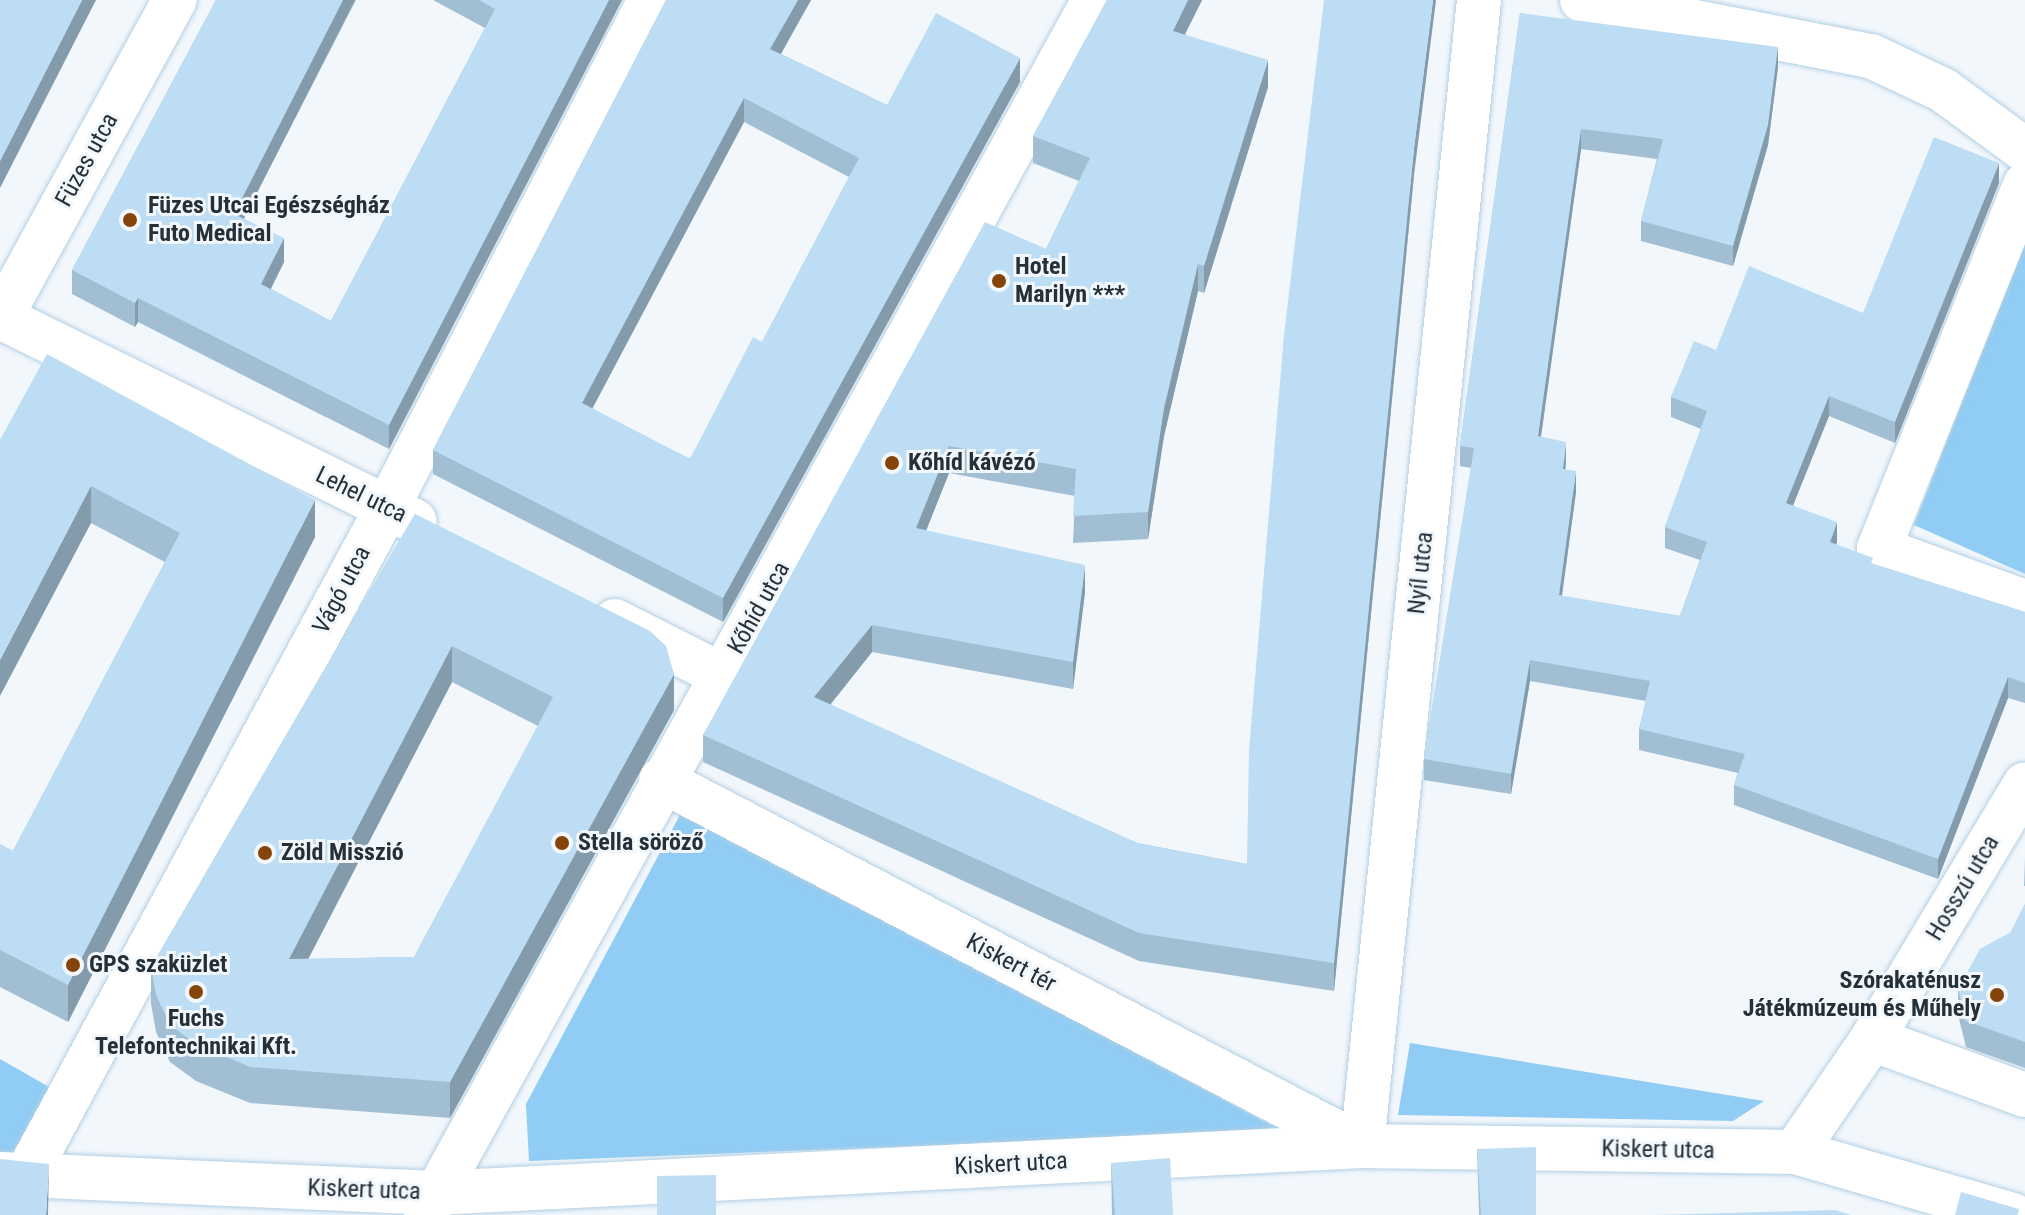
<!DOCTYPE html>
<meta charset="utf-8">
<style>
body{margin:0}
#map{position:relative;width:2025px;height:1215px;overflow:hidden;background:#f2f7fc;font-family:"Roboto Condensed",sans-serif}
div>[style]{position:absolute}
.green>*{inset:0;background:#91ccf4}
.roads{filter:drop-shadow(0 0 2px #b2cfe3) drop-shadow(0 0 2px #b2cfe3)}
.minor>*{height:44px;margin:-22px;padding:0 22px;transform-origin:22px;border-radius:22px;background:#fff}
.wall>*{inset:0;background:#a2bed2}
.shaded-wall>*{inset:0;background:#849bab}
.building>*{inset:0;background:#bcddf4}
.dots>*{width:22px;height:22px;translate:-50% -50%;box-sizing:border-box;border:4px solid #f2f7fc;border-radius:50%}
span{translate:-50% -50%;white-space:nowrap;text-align:center;line-height:1.15;-webkit-text-stroke:6px #f2f7fc;paint-order:stroke}
.street-label{font-size:24px;color:#253038}
.poi-label{font-size:24px;color:#253038;font-weight:700}
.left{translate:0 -50%;text-align:left}
.right{translate:-100% -50%;text-align:right}
</style>
<div id="map">
<div class="green">
<i style="clip-path:polygon(2025px 242px,2025px 574px,1914px 525px)"></i>
<i style="clip-path:polygon(682px 811px,1284px 1132px,529px 1161px,526px 1104px)"></i>
<i style="clip-path:polygon(1410px 1043px,1764px 1101px,1733px 1121px,1398px 1115px)"></i>
<i style="clip-path:polygon(0 1059px,51px 1088px,14px 1153px,0 1152px)"></i>
</div>
<div class="roads">
<div class="minor">
<i style="left:1582px;top:0;width:294px;rotate:11deg"></i>
<i style="left:1871px;top:56px;width:80px;rotate:25.3deg"></i>
<i style="left:1943px;top:90px;width:102px;rotate:36.2deg"></i>
<i style="left:2025px;top:185px;width:392px;rotate:111.9deg"></i>
<i style="left:1879px;top:549px;width:155px;rotate:20deg"></i>
<i style="left:0;top:317px;width:462px;rotate:26.2deg"></i>
<i style="left:0;top:319px;width:364px;rotate:-61.3deg"></i>
<i style="left:615px;top:621px;width:120px;rotate:26.8deg"></i>
<i style="left:661px;top:780px;width:789px;rotate:27.57deg"></i>
<i style="left:1872px;top:1039px;width:163px;rotate:20.1deg"></i>
<i style="left:1362px;top:1146px;width:1152px;rotate:-84.17deg"></i>
<i style="left:1795px;top:1152px;width:137px;rotate:-55.7deg"></i>
<i style="left:1872px;top:1039px;width:297px;rotate:-59deg"></i>
<i style="left:0;top:1174px;width:436px;rotate:2.5deg"></i>
<i style="left:436px;top:1193px;width:927px;rotate:-2.91deg"></i>
<i style="left:1362px;top:1146px;width:433px;rotate:0.8deg"></i>
<i style="left:1795px;top:1152px;width:227px;rotate:16.1deg"></i>
<i style="left:26px;top:1176px;width:759px;rotate:-61.61deg"></i>
<i style="left:387px;top:508px;width:572px;rotate:-62.63deg"></i>
<i style="left:426px;top:1213px;width:1385px;rotate:-61.16deg"></i>
</div>
</div>
<div class="wall">
<i style="clip-path:polygon(216px 0,356px 0,244px 218px,284px 262px,271px 289px,331px 321px,485px 28px,433px 0,622px 0,389px 449px,138px 322px,135px 327px,72px 294px,72px 270px)"></i>
<i style="clip-path:polygon(evenodd,666px 0,811px 0,781px 54px,887px 105px,1020px 82px,723px 622px,433px 474px,433px 450px,666px 0,744px 122px,849px 177px,762px 342px,690px 459px,592px 409px,744px 122px)"></i>
<i style="clip-path:polygon(1107px 0,1202px 0,1185px 34px,1268px 87px,1204px 293px,1198px 291px,1164px 436px,1148px 539px,1073px 543px,1075px 496px,949px 473px,926px 531px,1085px 592px,1073px 689px,872px 652px,830px 705px,1137px 843px,1247px 864px,1414px 175px,1334px 991px,1139px 961px,703px 762px,703px 735px,1046px 249px,1079px 181px,1033px 163px,1033px 136px)"></i>
<i style="clip-path:polygon(1520px 13px,1778px 67px,1768px 145px,1733px 266px,1641px 241px,1641px 221px,1657px 159px,1581px 149px,1541px 437px,1566px 462px,1565px 470px,1576px 492px,1562px 596px,1680px 616px,1700px 560px,1665px 548px,1665px 527px,1701px 429px,1671px 417px,1671px 397px,1716px 350px,1863px 313px,1999px 183px,1895px 443px,1829px 416px,1793px 505px,1837px 542px,1836px 544px,1873px 564px,2025px 612px,2025px 703px,2008px 698px,1938px 879px,1734px 805px,1734px 785px,1738px 773px,1639px 750px,1639px 729px,1646px 701px,1530px 681px,1511px 794px,1424px 780px,1424px 759px,1471px 468px,1460px 466px,1460px 446px)"></i>
<i style="clip-path:polygon(0 440px,315px 537px,68px 1022px,0 987px,0 844px,13px 851px,165px 562px,91px 523px)"></i>
<i style="clip-path:polygon(evenodd,415px 514px,674px 710px,450px 1118px,250px 1103px,196px 1081px,170px 1062px,156px 1032px,151px 1004px,151px 967px,415px 514px,452px 682px,538px 726px,414px 957px,308px 959px,452px 682px)"></i>
<i style="clip-path:polygon(2025px 858px,2025px 886px,2024px 886px)"></i>
<i style="clip-path:polygon(2025px 904px,2025px 1068px,1966px 1047px,1958px 1015px,1958px 989px,2011px 932px)"></i>
<i style="clip-path:polygon(1477px 1149px,1536px 1215px,1479px 1215px)"></i>
<i style="clip-path:polygon(1111px 1163px,1173px 1215px,1112px 1215px)"></i>
</div>
<div class="shaded-wall">
<i style="clip-path:polygon(82px 0,96px 0,0 188px,0 161px)"></i>
<i style="clip-path:polygon(343px 0,355px 0,234px 238px,234px 214px)"></i>
<i style="clip-path:polygon(609px 0,622px 0,389px 449px,389px 425px)"></i>
<i style="clip-path:polygon(798px 0,811px 0,770px 73px,770px 49px)"></i>
<i style="clip-path:polygon(1188px 0,1202px 0,1173px 58px,1173px 31px)"></i>
<i style="clip-path:polygon(1433px 0,1436px 0,1414px 175px,1334px 991px,1334px 963px,1414px 148px)"></i>
<i style="clip-path:polygon(1778px 47px,1778px 67px,1768px 145px,1733px 266px,1733px 246px)"></i>
<i style="clip-path:polygon(1020px 58px,1020px 82px,723px 622px,723px 598px)"></i>
<i style="clip-path:polygon(1268px 60px,1268px 87px,1204px 293px,1204px 266px)"></i>
<i style="clip-path:polygon(744px 98px,744px 122px,582px 428px,582px 403px)"></i>
<i style="clip-path:polygon(1581px 129px,1581px 149px,1538px 457px,1538px 436px)"></i>
<i style="clip-path:polygon(1999px 163px,1999px 183px,1895px 443px,1895px 422px)"></i>
<i style="clip-path:polygon(284px 238px,284px 262px,261px 308px,261px 284px)"></i>
<i style="clip-path:polygon(1198px 264px,1198px 291px,1164px 436px,1148px 539px,1148px 512px,1164px 408px)"></i>
<i style="clip-path:polygon(138px 298px,138px 322px,135px 327px,135px 303px)"></i>
<i style="clip-path:polygon(1829px 396px,1829px 416px,1786px 523px,1786px 503px)"></i>
<i style="clip-path:polygon(1566px 442px,1566px 462px,1563px 490px,1563px 469px)"></i>
<i style="clip-path:polygon(949px 446px,949px 473px,916px 556px,916px 528px)"></i>
<i style="clip-path:polygon(1576px 471px,1576px 492px,1559px 616px,1559px 595px)"></i>
<i style="clip-path:polygon(91px 486px,91px 523px,0 696px,0 660px)"></i>
<i style="clip-path:polygon(315px 500px,315px 537px,68px 1022px,68px 985px)"></i>
<i style="clip-path:polygon(1837px 522px,1837px 542px,1830px 562px,1830px 542px)"></i>
<i style="clip-path:polygon(1085px 565px,1085px 592px,1073px 689px,1073px 662px)"></i>
<i style="clip-path:polygon(872px 625px,872px 652px,814px 725px,814px 697px)"></i>
<i style="clip-path:polygon(452px 646px,452px 682px,289px 996px,289px 959px)"></i>
<i style="clip-path:polygon(1530px 660px,1530px 681px,1511px 794px,1511px 774px)"></i>
<i style="clip-path:polygon(674px 674px,674px 710px,450px 1118px,450px 1082px)"></i>
<i style="clip-path:polygon(2008px 677px,2008px 698px,1938px 879px,1938px 859px)"></i>
<i style="clip-path:polygon(49px 1164px,48px 1215px,46px 1215px)"></i>
</div>
<div class="building">
<i style="clip-path:polygon(0 0,82px 0,0 161px)"></i>
<i style="clip-path:polygon(216px 0,343px 0,234px 214px,284px 238px,261px 284px,331px 321px,495px 9px,479px 0,609px 0,389px 425px,138px 298px,135px 303px,72px 270px)"></i>
<i style="clip-path:polygon(evenodd,666px 0,798px 0,770px 49px,887px 105px,936px 13px,1020px 58px,723px 598px,433px 450px,666px 0,744px 98px,859px 158px,762px 342px,753px 337px,690px 459px,582px 403px,744px 98px)"></i>
<i style="clip-path:polygon(1107px 0,1188px 0,1173px 31px,1268px 60px,1204px 266px,1198px 264px,1164px 408px,1148px 512px,1073px 516px,1076px 469px,949px 446px,916px 528px,1085px 565px,1073px 662px,872px 625px,814px 697px,1137px 843px,1247px 864px,1249px 750px,1284px 335px,1324px 0,1433px 0,1414px 148px,1334px 963px,1139px 933px,703px 735px,985px 222px,1046px 249px,1090px 158px,1033px 136px)"></i>
<i style="clip-path:polygon(1520px 13px,1778px 47px,1768px 125px,1733px 246px,1641px 221px,1663px 139px,1581px 129px,1538px 436px,1566px 442px,1563px 469px,1576px 471px,1559px 595px,1680px 616px,1707px 542px,1665px 527px,1707px 411px,1671px 397px,1694px 341px,1716px 350px,1749px 266px,1863px 313px,1934px 137px,1999px 163px,1895px 422px,1829px 396px,1786px 503px,1837px 522px,1830px 542px,1873px 558px,1871px 563px,2025px 612px,2025px 683px,2008px 677px,1938px 859px,1734px 785px,1745px 754px,1639px 729px,1650px 681px,1530px 660px,1511px 774px,1424px 759px,1474px 448px,1460px 446px)"></i>
<i style="clip-path:polygon(47px 354px,315px 500px,68px 985px,0 950px,0 844px,13px 851px,180px 533px,91px 486px,0 660px,0 440px)"></i>
<i style="clip-path:polygon(evenodd,415px 514px,650px 631px,666px 646px,674px 674px,450px 1082px,250px 1067px,196px 1044px,170px 1025px,156px 995px,151px 967px,415px 514px,452px 646px,553px 697px,414px 957px,289px 959px,452px 646px)"></i>
<i style="clip-path:polygon(2025px 904px,2025px 1042px,1966px 1021px,1958px 989px,1980px 949px,2011px 932px)"></i>
<i style="clip-path:polygon(1536px 1147px,1536px 1215px,1481px 1215px,1477px 1149px)"></i>
<i style="clip-path:polygon(1170px 1158px,1173px 1215px,1115px 1215px,1111px 1163px)"></i>
<i style="clip-path:polygon(0 1159px,49px 1164px,46px 1215px,0 1215px)"></i>
<i style="clip-path:polygon(716px 1175px,716px 1215px,657px 1215px,657px 1176px)"></i>
<i style="clip-path:polygon(1961px 1192px,2019px 1209px,2018px 1215px,1955px 1215px)"></i>
<i style="clip-path:polygon(1835px 1210px,1851px 1215px,1654px 1215px)"></i>
</div>
<div class="dots">
<i style="left:130px;top:220px;background:#84440a"></i>
<i style="left:999px;top:281px;background:#84440a"></i>
<i style="left:892px;top:463px;background:#84440a"></i>
<i style="left:562px;top:843px;background:#84440a"></i>
<i style="left:265px;top:853px;background:#84440a"></i>
<i style="left:73px;top:965px;background:#84440a"></i>
<i style="left:196px;top:992px;background:#84440a"></i>
<i style="left:1997px;top:995px;background:#84440a"></i>
</div>
<div class="street-label">
<span style="left:87px;top:160px;rotate:-61deg">Füzes utca</span>
<span style="left:361px;top:495px;rotate:26deg">Lehel utca</span>
<span style="left:1421px;top:573px;rotate:-84deg">Nyíl utca</span>
<span style="left:342px;top:590px;rotate:-62deg">Vágó utca</span>
<span style="left:759px;top:608px;rotate:-61deg">Kőhíd utca</span>
<span style="left:1963px;top:888px;rotate:-59deg">Hosszú utca</span>
<span style="left:1011px;top:963px;rotate:28deg">Kiskert tér</span>
<span style="left:1658px;top:1150px;rotate:1deg">Kiskert utca</span>
<span style="left:1011px;top:1164px;rotate:-3deg">Kiskert utca</span>
<span style="left:364px;top:1190px;rotate:2deg">Kiskert utca</span>
</div>
<div class="poi-label">
<span class="left" style="left:148px;top:220px">Füzes Utcai Egészségház<br>Futo Medical</span>
<span class="left" style="left:1015px;top:281px">Hotel<br>Marilyn ***</span>
<span class="left" style="left:908px;top:463px">Kőhíd kávézó</span>
<span class="left" style="left:578px;top:843px">Stella söröző</span>
<span class="left" style="left:281px;top:853px">Zöld Misszió</span>
<span class="left" style="left:89px;top:965px">GPS szaküzlet</span>
<span class="right" style="left:1981px;top:995px">Szórakaténusz<br>Játékmúzeum és Műhely</span>
<span style="left:196px;top:1033px">Fuchs<br>Telefontechnikai Kft.</span>
</div>
</div>
